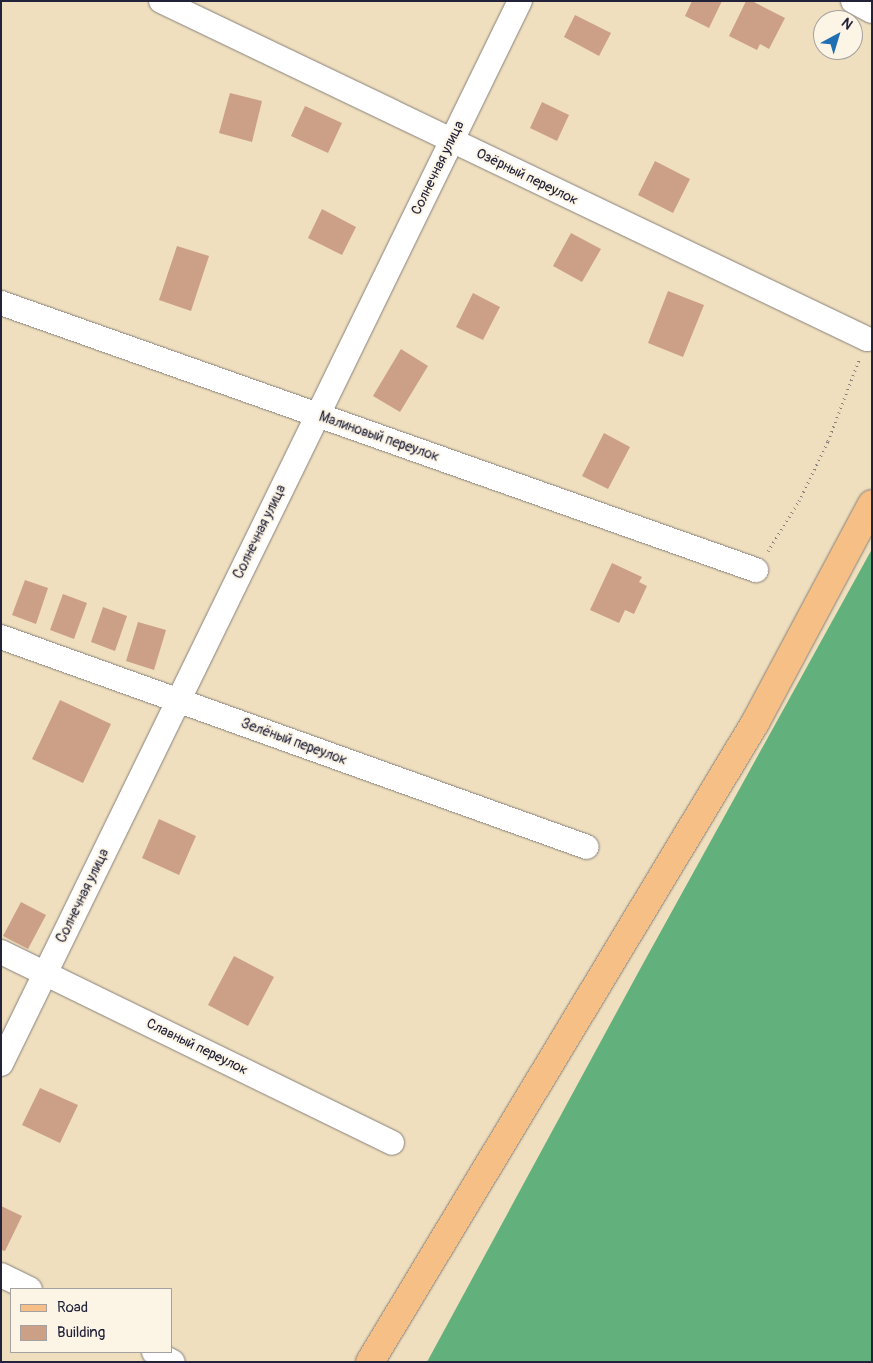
<!DOCTYPE html>
<meta charset="utf-8">
<style>
body{margin:0}
#map{position:relative;width:873px;height:1363px;overflow:hidden;background:#efdfbe;font-family:Pangolin,sans-serif}
div>[style]{position:absolute}
.forest>*{inset:0;background:#62b07b}
.building>*{inset:0;background:#cca086}
.path>*{height:3px;margin-top:-1.5px;transform-origin:0;background:repeating-linear-gradient(90deg,#88807c 0 1px,transparent 0 5px)}
.roads{filter:drop-shadow(0 0 1px #88807c) drop-shadow(0 0 1px #88807c)}
.minor>*{height:24px;margin:-12px;padding:0 12px;transform-origin:12px;border-radius:12px;background:#fff}
.major>*{height:28px;margin:-14px;padding:0 14px;transform-origin:14px;border-radius:14px;background:#f5bf86}
span{translate:-50% -50%;white-space:nowrap;text-align:center;line-height:1.15;-webkit-text-stroke:4px #fcf5e5;paint-order:stroke}
.street-label{font-size:14px;color:#22223b}
.frame{position:absolute;inset:0;border:2px solid #22223b;pointer-events:none}
.legend{position:absolute;left:10px;top:1288px;width:162px;height:65px;box-sizing:border-box;background:#fcf5e5;border:1px solid #a5a1a1;margin:0;padding:6px 9px;list-style:none;font-size:15px;color:#22223b}
.legend li{display:flex;align-items:center;gap:10px;height:25px}
.legend b{width:25px;border:1px solid #a5a1a1}
.north{position:absolute;left:813px;top:10px;width:50px;height:50px;box-sizing:border-box;background:#fcf5e5;border:1px solid #a5a1a1;border-radius:50%;rotate:39deg;font-size:14px;font-weight:700;line-height:20px;text-align:center;color:#22223b}
.north::after{content:'';display:block;margin:auto;width:18px;height:22px;background:#1f6fb2;clip-path:polygon(50% 0,100% 100%,50% 72%,0 100%)}
</style>
<div id="map">
<div class="forest">
<i style="clip-path:polygon(872px 549px,872px 1362px,427px 1362px,639px 971px)"></i>
</div>
<div class="building">
<i style="clip-path:polygon(692px 1px,722px 1px,709px 28px,685px 16px)"></i>
<i style="clip-path:polygon(746px 1px,752px 1px,785px 18px,769px 49px,760px 44px,757px 50px,729px 36px)"></i>
<i style="clip-path:polygon(575px 15px,611px 33px,599px 56px,564px 37px)"></i>
<i style="clip-path:polygon(230px 93px,262px 101px,252px 142px,219px 133px)"></i>
<i style="clip-path:polygon(542px 102px,569px 115px,557px 141px,530px 128px)"></i>
<i style="clip-path:polygon(305px 106px,342px 123px,328px 153px,291px 136px)"></i>
<i style="clip-path:polygon(655px 161px,690px 179px,673px 213px,638px 195px)"></i>
<i style="clip-path:polygon(322px 209px,356px 227px,342px 255px,308px 238px)"></i>
<i style="clip-path:polygon(571px 233px,601px 249px,582px 282px,553px 266px)"></i>
<i style="clip-path:polygon(177px 246px,209px 256px,191px 311px,159px 300px)"></i>
<i style="clip-path:polygon(668px 291px,704px 305px,683px 357px,648px 343px)"></i>
<i style="clip-path:polygon(473px 293px,500px 307px,483px 340px,456px 327px)"></i>
<i style="clip-path:polygon(401px 349px,428px 366px,400px 412px,373px 396px)"></i>
<i style="clip-path:polygon(604px 433px,630px 447px,608px 489px,582px 476px)"></i>
<i style="clip-path:polygon(612px 563px,642px 577px,639px 582px,647px 586px,634px 614px,625px 610px,619px 623px,590px 610px)"></i>
<i style="clip-path:polygon(25px 580px,48px 588px,36px 624px,12px 615px)"></i>
<i style="clip-path:polygon(63px 594px,87px 603px,74px 639px,50px 630px)"></i>
<i style="clip-path:polygon(103px 607px,127px 616px,115px 651px,91px 642px)"></i>
<i style="clip-path:polygon(138px 622px,166px 630px,154px 670px,126px 661px)"></i>
<i style="clip-path:polygon(60px 700px,111px 724px,83px 783px,32px 759px)"></i>
<i style="clip-path:polygon(159px 819px,196px 836px,179px 875px,142px 858px)"></i>
<i style="clip-path:polygon(21px 902px,46px 915px,28px 949px,3px 936px)"></i>
<i style="clip-path:polygon(234px 956px,274px 977px,248px 1026px,208px 1005px)"></i>
<i style="clip-path:polygon(40px 1088px,78px 1105px,60px 1143px,22px 1125px)"></i>
<i style="clip-path:polygon(1px 1206px,22px 1216px,5px 1251px,1px 1250px)"></i>
</div>
<div class="path">
<i style="left:768px;top:551px;width:59px;rotate:-58.2deg"></i>
<i style="left:799px;top:501px;width:67px;rotate:-64.2deg"></i>
<i style="left:828px;top:441px;width:87px;rotate:-69.1deg"></i>
</div>
<div class="roads">
<div class="minor">
<i style="left:161px;top:1px;width:783px;rotate:25.58deg"></i>
<i style="left:853px;top:1px;width:21px;rotate:28deg"></i>
<i style="left:1px;top:303px;width:801px;rotate:19.48deg"></i>
<i style="left:1px;top:637px;width:622px;rotate:19.72deg"></i>
<i style="left:1px;top:952px;width:435px;rotate:26deg"></i>
<i style="left:1px;top:1064px;width:1183px;rotate:-63.98deg"></i>
<i style="left:1px;top:1275px;width:32px;rotate:26deg"></i>
<i style="left:154px;top:1352px;width:21px;rotate:28deg"></i>
</div>
<div class="major">
<i style="left:370px;top:1362px;width:746px;rotate:-58.93deg"></i>
<i style="left:755px;top:723px;width:248px;rotate:-61.9deg"></i>
</div>
</div>
<div class="street-label">
<span style="left:438px;top:168px;rotate:-64deg">Солнечная улица</span>
<span style="left:527px;top:177px;rotate:26deg">Озёрный переулок</span>
<span style="left:379px;top:437px;rotate:19deg">Малиновый переулок</span>
<span style="left:260px;top:532px;rotate:-64deg">Солнечная улица</span>
<span style="left:294px;top:742px;rotate:20deg">Зелёный переулок</span>
<span style="left:83px;top:896px;rotate:-64deg">Солнечная улица</span>
<span style="left:197px;top:1047px;rotate:26deg">Славный переулок</span>
</div>
<div class="frame"></div>
<ul class="legend">
<li><b style="height:6px;background:#f5bf86"></b>Road</li>
<li><b style="height:14px;background:#cca086"></b>Building</li>
</ul>
<div class="north">N</div>
</div>
